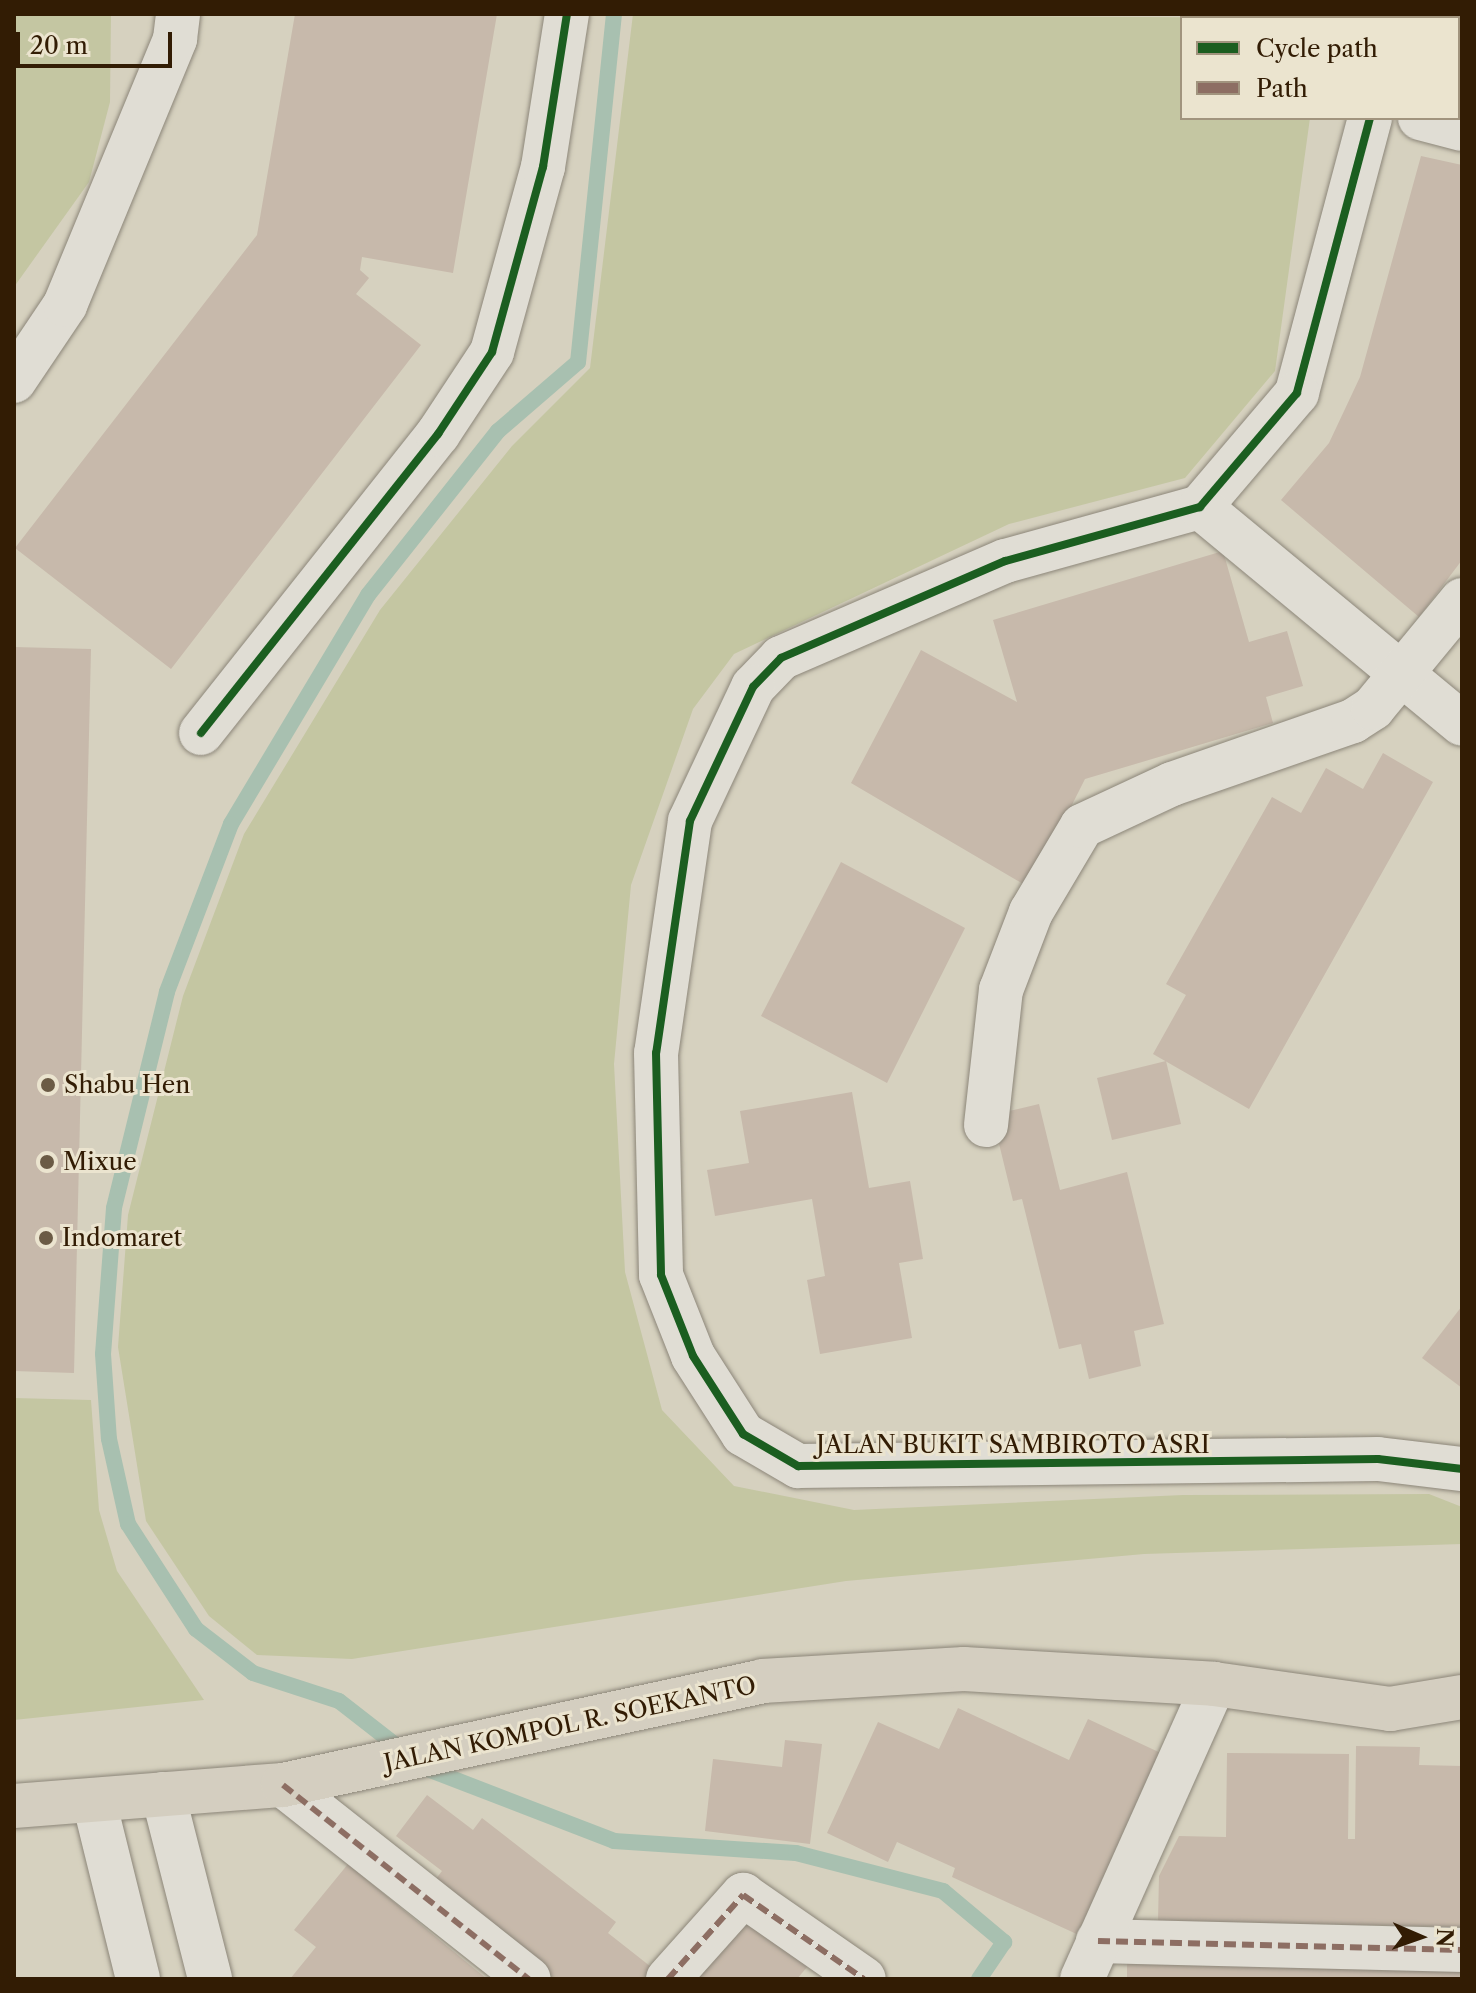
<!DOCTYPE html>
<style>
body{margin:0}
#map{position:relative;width:1476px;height:1993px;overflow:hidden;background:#d6d1bf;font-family:"Libre Caslon Text",serif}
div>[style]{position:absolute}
.green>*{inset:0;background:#c4c6a2}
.stream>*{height:16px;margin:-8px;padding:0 8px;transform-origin:8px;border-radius:8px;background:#a8c0b0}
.building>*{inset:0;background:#c7b9ab}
.roads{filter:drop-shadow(0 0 2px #8c8679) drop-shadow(0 0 2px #8c8679)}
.minor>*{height:44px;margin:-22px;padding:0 22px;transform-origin:22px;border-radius:22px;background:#e0ddd4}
.major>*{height:44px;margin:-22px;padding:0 22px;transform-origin:22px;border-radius:22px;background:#d4cec0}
.quiet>*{height:6px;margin-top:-3px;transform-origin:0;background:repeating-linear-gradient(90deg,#8d6e63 0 12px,transparent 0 18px)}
.cycleway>*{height:8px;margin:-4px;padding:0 4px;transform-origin:4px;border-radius:4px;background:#1b5e20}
.dots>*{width:22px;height:22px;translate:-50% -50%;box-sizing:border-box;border:4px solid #ebe4cf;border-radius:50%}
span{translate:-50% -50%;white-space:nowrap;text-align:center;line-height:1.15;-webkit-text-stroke:6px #ebe4cf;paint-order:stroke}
.poi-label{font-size:24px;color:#321c04}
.left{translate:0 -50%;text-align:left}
.street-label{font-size:24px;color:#321c04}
.frame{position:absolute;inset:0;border:16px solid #321c04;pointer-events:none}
.legend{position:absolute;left:1180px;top:16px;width:280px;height:104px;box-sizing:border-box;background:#ebe4cf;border:2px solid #a1947e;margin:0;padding:10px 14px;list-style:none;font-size:24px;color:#321c04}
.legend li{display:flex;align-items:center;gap:16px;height:40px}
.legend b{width:40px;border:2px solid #a1947e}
.north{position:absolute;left:1380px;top:1897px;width:80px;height:80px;-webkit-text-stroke:6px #ebe4cf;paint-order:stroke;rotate:92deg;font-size:22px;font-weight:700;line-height:32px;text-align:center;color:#321c04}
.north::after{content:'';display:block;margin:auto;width:28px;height:36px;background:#321c04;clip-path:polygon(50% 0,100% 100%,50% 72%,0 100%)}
.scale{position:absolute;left:16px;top:32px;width:156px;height:36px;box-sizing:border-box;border:4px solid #321c04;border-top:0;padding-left:10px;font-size:24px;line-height:28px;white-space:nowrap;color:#321c04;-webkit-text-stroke:6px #ebe4cf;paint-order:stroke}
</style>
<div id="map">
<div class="green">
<i style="clip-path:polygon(14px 14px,111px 14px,110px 102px,89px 182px,14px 287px)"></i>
<i style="clip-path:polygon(633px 14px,1314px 18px,1182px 18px,1182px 118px,1310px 118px,1275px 371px,1185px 478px,1009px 524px,734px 654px,693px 709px,631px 885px,614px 1064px,625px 1272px,662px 1410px,734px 1486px,854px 1510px,1183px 1495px,1429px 1494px,1462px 1507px,1462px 1544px,1144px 1554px,846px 1581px,352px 1659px,257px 1655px,209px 1616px,146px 1521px,118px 1347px,128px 1215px,183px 996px,244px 834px,380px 610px,512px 446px,590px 368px)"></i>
<i style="clip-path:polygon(14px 1398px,91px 1400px,99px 1510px,117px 1571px,204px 1700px,14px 1720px)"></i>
</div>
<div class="stream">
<i style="left:614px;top:14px;width:350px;rotate:95.9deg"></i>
<i style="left:578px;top:362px;width:106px;rotate:139.2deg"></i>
<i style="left:498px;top:431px;width:209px;rotate:128.4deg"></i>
<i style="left:368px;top:595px;width:267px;rotate:120.9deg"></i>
<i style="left:231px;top:824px;width:180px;rotate:110.9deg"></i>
<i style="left:167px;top:992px;width:222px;rotate:103.8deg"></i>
<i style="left:114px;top:1208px;width:146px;rotate:94.3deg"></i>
<i style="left:103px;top:1354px;width:85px;rotate:86deg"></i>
<i style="left:109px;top:1439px;width:87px;rotate:77.4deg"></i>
<i style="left:128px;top:1524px;width:125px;rotate:57.1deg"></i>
<i style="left:196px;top:1629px;width:72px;rotate:37.7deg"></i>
<i style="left:253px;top:1673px;width:90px;rotate:18deg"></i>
<i style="left:339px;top:1701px;width:109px;rotate:37.9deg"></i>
<i style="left:425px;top:1768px;width:203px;rotate:21.1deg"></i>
<i style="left:614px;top:1841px;width:182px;rotate:3.8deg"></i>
<i style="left:796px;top:1853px;width:152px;rotate:14.5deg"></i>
<i style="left:943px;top:1891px;width:80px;rotate:39.9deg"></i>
<i style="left:1004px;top:1942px;width:45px;rotate:124deg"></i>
</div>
<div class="building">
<i style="clip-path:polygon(295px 14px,497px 14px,453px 273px,362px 257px,360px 270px,369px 278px,356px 294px,421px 345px,171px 669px,15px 548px,257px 235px)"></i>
<i style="clip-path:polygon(1411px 14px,1462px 14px,1462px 76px,1458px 18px)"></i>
<i style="clip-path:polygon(1421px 156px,1462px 165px,1462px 560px,1419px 617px,1281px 500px,1329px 443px,1360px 377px)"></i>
<i style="clip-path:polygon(1223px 551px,1249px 642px,1287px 631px,1303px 686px,1266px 697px,1273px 723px,1085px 779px,1030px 888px,851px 783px,921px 650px,1017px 702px,993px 620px)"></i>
<i style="clip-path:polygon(14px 647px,91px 649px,74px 1373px,14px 1371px)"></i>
<i style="clip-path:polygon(1383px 753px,1433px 782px,1249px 1109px,1153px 1054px,1186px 995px,1166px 984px,1272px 797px,1301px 813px,1326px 768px,1363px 789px)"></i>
<i style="clip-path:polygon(841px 862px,965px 928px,887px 1083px,761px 1016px)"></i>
<i style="clip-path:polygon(1166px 1061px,1181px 1124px,1112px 1140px,1097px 1078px)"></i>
<i style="clip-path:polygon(852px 1092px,869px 1188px,910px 1181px,923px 1259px,899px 1263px,912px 1338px,820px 1354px,807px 1280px,825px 1276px,812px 1199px,715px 1216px,707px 1170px,749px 1163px,740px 1111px)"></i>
<i style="clip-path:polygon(1039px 1104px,1060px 1190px,1127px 1172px,1164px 1324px,1134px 1331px,1141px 1366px,1089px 1379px,1081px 1344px,1059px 1349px,1022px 1199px,1013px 1201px,992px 1115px)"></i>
<i style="clip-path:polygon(1462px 1306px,1462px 1388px,1422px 1358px)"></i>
<i style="clip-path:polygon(958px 1708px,1069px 1760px,1088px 1719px,1165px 1755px,1081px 1936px,952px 1877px,955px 1868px,897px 1842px,888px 1862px,827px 1833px,878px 1722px,939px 1749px)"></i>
<i style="clip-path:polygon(785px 1740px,822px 1744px,810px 1844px,705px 1831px,713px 1759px,782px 1767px)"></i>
<i style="clip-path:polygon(1356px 1746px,1420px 1747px,1419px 1765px,1462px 1766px,1462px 1927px,1158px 1921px,1159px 1876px,1179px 1836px,1275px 1838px,1226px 1837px,1227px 1753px,1349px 1754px,1348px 1839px,1355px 1839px)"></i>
<i style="clip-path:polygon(427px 1795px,473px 1830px,482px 1818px,616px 1922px,608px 1933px,655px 1970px,648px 1979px,554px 1979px,432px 1884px,442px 1871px,396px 1836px)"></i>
<i style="clip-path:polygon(348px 1864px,442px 1942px,487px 1979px,290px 1979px,316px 1947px,294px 1930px)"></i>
<i style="clip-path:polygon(748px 1910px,813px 1960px,797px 1979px,693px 1979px)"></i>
<i style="clip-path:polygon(1127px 1959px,1462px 1965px,1462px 1979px,1127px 1979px)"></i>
</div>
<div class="roads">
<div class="minor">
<i style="left:1368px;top:14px;width:4px;rotate:90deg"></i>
<i style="left:1370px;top:118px;width:285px;rotate:104.9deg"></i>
<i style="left:1297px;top:393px;width:150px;rotate:130.4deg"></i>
<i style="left:1200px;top:507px;width:202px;rotate:164.5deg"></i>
<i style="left:1005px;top:561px;width:244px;rotate:156.6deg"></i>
<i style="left:781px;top:658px;width:40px;rotate:134deg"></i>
<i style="left:753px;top:687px;width:148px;rotate:115.2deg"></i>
<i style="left:690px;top:821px;width:234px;rotate:98.3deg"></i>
<i style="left:656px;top:1053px;width:222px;rotate:88.7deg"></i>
<i style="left:661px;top:1275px;width:87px;rotate:68.4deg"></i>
<i style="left:693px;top:1356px;width:93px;rotate:57.3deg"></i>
<i style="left:743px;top:1434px;width:64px;rotate:30.2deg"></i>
<i style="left:798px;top:1466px;width:580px;rotate:-0.69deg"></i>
<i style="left:1378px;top:1459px;width:85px;rotate:6.8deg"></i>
<i style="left:1420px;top:118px;width:43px;rotate:14.7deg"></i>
<i style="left:14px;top:381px;width:92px;rotate:-56.1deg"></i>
<i style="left:65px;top:305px;width:288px;rotate:-67.5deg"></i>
<i style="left:175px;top:39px;width:25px;rotate:-83deg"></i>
<i style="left:1200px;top:507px;width:340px;rotate:39.6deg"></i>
<i style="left:201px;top:733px;width:382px;rotate:-51.6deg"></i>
<i style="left:438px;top:434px;width:98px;rotate:-56.6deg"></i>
<i style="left:492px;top:352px;width:192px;rotate:-74.6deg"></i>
<i style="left:543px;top:167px;width:155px;rotate:-81.1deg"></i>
<i style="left:986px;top:1125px;width:136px;rotate:-83.7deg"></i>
<i style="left:1001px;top:990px;width:84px;rotate:-69deg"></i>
<i style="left:1031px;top:912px;width:100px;rotate:-59.3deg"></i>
<i style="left:1082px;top:826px;width:99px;rotate:-25deg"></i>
<i style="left:1172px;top:784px;width:192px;rotate:-19.2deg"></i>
<i style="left:1353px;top:721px;width:24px;rotate:-33deg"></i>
<i style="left:1373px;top:708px;width:140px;rotate:-50.5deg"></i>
<i style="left:283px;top:1785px;width:313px;rotate:38.3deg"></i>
<i style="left:163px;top:1794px;width:191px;rotate:75.7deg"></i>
<i style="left:94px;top:1801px;width:183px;rotate:76.1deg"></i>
<i style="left:1098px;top:1941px;width:364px;rotate:1.4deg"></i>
<i style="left:668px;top:1979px;width:113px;rotate:-48.2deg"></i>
<i style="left:743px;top:1895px;width:147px;rotate:34.8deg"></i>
<i style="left:1082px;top:1979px;width:323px;rotate:-65.9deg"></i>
</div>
<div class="major">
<i style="left:14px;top:1806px;width:270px;rotate:-4.5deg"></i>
<i style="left:283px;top:1785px;width:490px;rotate:-12.2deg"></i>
<i style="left:762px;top:1681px;width:202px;rotate:-3.4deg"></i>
<i style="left:964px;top:1669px;width:250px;rotate:3.4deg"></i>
<i style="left:1214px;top:1684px;width:178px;rotate:8.1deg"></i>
<i style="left:1390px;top:1709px;width:73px;rotate:-9.5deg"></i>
</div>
</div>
<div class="quiet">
<i style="left:283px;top:1785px;width:313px;rotate:38.3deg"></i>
<i style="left:1098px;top:1941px;width:364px;rotate:1.4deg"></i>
<i style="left:668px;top:1979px;width:113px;rotate:-48.2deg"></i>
<i style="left:743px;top:1895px;width:147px;rotate:34.8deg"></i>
</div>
<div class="cycleway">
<i style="left:1370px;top:118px;width:285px;rotate:104.9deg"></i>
<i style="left:1297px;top:393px;width:150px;rotate:130.4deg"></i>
<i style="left:1200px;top:507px;width:202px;rotate:164.5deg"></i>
<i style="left:1005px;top:561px;width:244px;rotate:156.6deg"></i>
<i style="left:781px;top:658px;width:40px;rotate:134deg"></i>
<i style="left:753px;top:687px;width:148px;rotate:115.2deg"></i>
<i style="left:690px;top:821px;width:234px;rotate:98.3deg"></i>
<i style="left:656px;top:1053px;width:222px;rotate:88.7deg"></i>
<i style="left:661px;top:1275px;width:87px;rotate:68.4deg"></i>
<i style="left:693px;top:1356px;width:93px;rotate:57.3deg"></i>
<i style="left:743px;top:1434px;width:64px;rotate:30.2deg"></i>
<i style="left:798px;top:1466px;width:580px;rotate:-0.69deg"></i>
<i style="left:1378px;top:1459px;width:85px;rotate:6.8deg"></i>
<i style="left:201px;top:733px;width:382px;rotate:-51.6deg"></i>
<i style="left:438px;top:434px;width:98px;rotate:-56.6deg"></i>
<i style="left:492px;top:352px;width:192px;rotate:-74.6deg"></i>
<i style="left:543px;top:167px;width:155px;rotate:-81.1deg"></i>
</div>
<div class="dots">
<i style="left:48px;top:1085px;background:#6b5b45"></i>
<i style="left:47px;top:1162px;background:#6b5b45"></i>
<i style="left:46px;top:1238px;background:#6b5b45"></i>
</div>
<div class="poi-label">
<span class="left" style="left:64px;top:1085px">Shabu Hen</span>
<span class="left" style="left:63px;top:1162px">Mixue</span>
<span class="left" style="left:62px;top:1238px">Indomaret</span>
</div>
<div class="street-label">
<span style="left:1013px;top:1445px">JALAN BUKIT SAMBIROTO ASRI</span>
<span style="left:570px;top:1724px;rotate:-12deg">JALAN KOMPOL R. SOEKANTO</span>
</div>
<div class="frame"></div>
<ul class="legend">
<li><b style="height:10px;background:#1b5e20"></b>Cycle path</li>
<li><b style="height:10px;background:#8d6e63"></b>Path</li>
</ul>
<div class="north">N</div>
<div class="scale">20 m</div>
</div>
